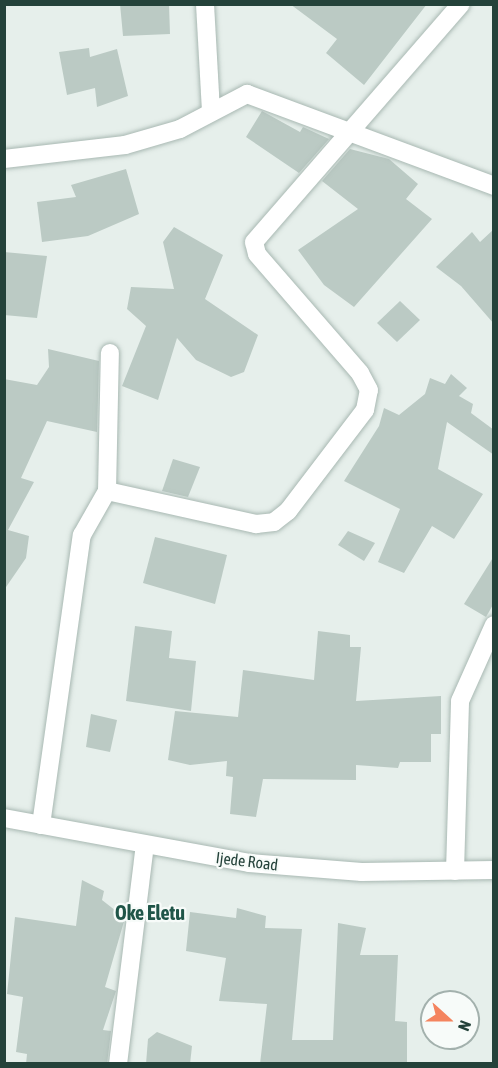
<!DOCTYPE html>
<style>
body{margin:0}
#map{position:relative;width:498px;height:1068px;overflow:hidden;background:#e6efeb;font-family:"Asap Condensed",sans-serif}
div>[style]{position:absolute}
.building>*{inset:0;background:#bbcac4}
.roads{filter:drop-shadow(0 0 2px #a8b8b2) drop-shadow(0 0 2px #a8b8b2)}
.minor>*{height:18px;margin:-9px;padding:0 9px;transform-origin:9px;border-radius:9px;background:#fff}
.secondary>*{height:18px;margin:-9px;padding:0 9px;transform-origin:9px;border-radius:9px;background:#fff}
span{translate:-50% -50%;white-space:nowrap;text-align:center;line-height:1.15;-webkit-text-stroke:4.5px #f7fbf9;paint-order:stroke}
.street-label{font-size:16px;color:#24423a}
.quarter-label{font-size:20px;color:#1f5548;font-weight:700}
.frame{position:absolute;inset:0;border:6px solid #24423a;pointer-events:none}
.north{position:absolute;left:420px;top:990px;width:60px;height:60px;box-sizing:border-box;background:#f7fbf9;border:2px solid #a3b1ad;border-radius:50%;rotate:111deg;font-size:16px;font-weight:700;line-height:24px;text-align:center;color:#24423a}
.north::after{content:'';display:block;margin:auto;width:21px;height:27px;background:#f4845f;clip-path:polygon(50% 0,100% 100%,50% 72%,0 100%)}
</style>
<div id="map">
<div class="building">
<i style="clip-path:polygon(120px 4px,169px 4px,170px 34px,123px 36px)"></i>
<i style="clip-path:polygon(290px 4px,427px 4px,364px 85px,326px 53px,337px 39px)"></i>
<i style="clip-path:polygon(89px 48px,90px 57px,117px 49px,128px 96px,97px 107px,95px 88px,67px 95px,59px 52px)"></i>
<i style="clip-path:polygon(262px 111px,300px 132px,303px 127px,329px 139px,299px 173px,246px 137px)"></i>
<i style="clip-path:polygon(350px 149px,389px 159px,418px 184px,406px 199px,432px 219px,354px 307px,324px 285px,298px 250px,358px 209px,322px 181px)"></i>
<i style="clip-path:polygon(126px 169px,139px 214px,88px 236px,42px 242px,37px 202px,76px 197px,71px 185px)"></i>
<i style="clip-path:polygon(174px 227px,223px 255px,205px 299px,258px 335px,244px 372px,231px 377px,196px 360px,177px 338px,158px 400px,122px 386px,146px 326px,127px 309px,131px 287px,174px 289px,163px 242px)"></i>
<i style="clip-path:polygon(494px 229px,494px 324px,461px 286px,436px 267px,472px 232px,480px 242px)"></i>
<i style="clip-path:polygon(4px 252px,47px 256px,37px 318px,4px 315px)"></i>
<i style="clip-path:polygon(400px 301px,420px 320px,397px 342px,377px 323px)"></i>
<i style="clip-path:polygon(48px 349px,99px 361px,97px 432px,47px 421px,21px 478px,34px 482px,8px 530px,29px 536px,26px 558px,4px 590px,4px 379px,37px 385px,49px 367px)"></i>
<i style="clip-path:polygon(451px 374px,467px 388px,459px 396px,473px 404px,471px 413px,494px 430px,494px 455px,447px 422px,438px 469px,483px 494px,454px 539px,432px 526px,404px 573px,378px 562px,400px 509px,344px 481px,379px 426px,384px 408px,399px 415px,425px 394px,430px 378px,445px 384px)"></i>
<i style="clip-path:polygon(173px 459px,200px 467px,188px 497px,162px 491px)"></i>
<i style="clip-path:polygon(348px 531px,375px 543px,364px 561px,338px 545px)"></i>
<i style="clip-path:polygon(155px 537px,227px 555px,215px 604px,143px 583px)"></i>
<i style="clip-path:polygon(494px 556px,494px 603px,486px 617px,464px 604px)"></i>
<i style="clip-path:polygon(135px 626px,172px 631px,169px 658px,196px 661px,191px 711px,126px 701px)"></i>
<i style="clip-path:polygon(318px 631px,350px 635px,350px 647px,361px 647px,356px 701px,441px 696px,441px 734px,431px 734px,431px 762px,400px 762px,398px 768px,356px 765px,356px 780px,263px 779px,256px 817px,230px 814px,233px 777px,226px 776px,227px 761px,190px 765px,168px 760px,175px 711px,238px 717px,243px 670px,314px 680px)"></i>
<i style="clip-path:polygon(91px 714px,117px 720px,110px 752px,86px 747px)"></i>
<i style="clip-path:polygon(82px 880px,104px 891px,102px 900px,125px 918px,105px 987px,116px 991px,103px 1030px,111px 1031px,107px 1064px,26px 1064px,27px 1054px,16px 1052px,23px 997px,7px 994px,15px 917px,76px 926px)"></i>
<i style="clip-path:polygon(237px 908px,266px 916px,265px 928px,302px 929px,292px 1040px,333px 1040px,338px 923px,366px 928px,360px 955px,398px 955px,395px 1021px,407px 1022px,407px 1064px,260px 1064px,267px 1004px,219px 1001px,226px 958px,186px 951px,190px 912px,236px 918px)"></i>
<i style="clip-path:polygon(157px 1032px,192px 1046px,190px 1064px,146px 1064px,148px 1039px)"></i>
</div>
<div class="roads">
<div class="minor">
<i style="left:205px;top:4px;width:108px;rotate:86.8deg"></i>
<i style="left:4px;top:159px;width:122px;rotate:-6.6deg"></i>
<i style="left:125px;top:145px;width:57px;rotate:-16.2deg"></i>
<i style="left:180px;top:129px;width:76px;rotate:-27.6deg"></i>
<i style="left:247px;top:94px;width:264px;rotate:20.4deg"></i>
<i style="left:107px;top:491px;width:153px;rotate:12.5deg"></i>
<i style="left:256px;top:524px;width:18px;rotate:-6deg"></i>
<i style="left:274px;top:522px;width:18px;rotate:-38deg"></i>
<i style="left:288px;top:511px;width:127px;rotate:-52.7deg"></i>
<i style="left:365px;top:410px;width:20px;rotate:-79deg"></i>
<i style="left:369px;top:390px;width:19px;rotate:-118deg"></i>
<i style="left:360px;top:373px;width:157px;rotate:-130.9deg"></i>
<i style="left:257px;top:254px;width:12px;rotate:-104deg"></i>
<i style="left:254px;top:242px;width:315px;rotate:-49deg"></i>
<i style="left:41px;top:825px;width:293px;rotate:-82deg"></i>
<i style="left:82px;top:535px;width:51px;rotate:-60.4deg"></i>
<i style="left:107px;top:491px;width:138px;rotate:-88.8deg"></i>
<i style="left:455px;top:871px;width:170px;rotate:-88.3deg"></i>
<i style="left:460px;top:701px;width:83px;rotate:-65.9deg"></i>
<i style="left:118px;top:1064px;width:221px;rotate:-83deg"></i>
</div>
<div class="secondary">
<i style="left:4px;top:818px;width:249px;rotate:10.4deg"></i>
<i style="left:249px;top:863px;width:113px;rotate:4.6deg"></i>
<i style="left:362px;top:872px;width:132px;rotate:-0.9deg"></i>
</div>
</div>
<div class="street-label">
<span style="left:247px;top:861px;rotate:7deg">Ijede Road</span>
</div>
<div class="quarter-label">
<span style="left:150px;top:912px">Oke Eletu</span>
</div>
<div class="frame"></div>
<div class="north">N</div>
</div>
